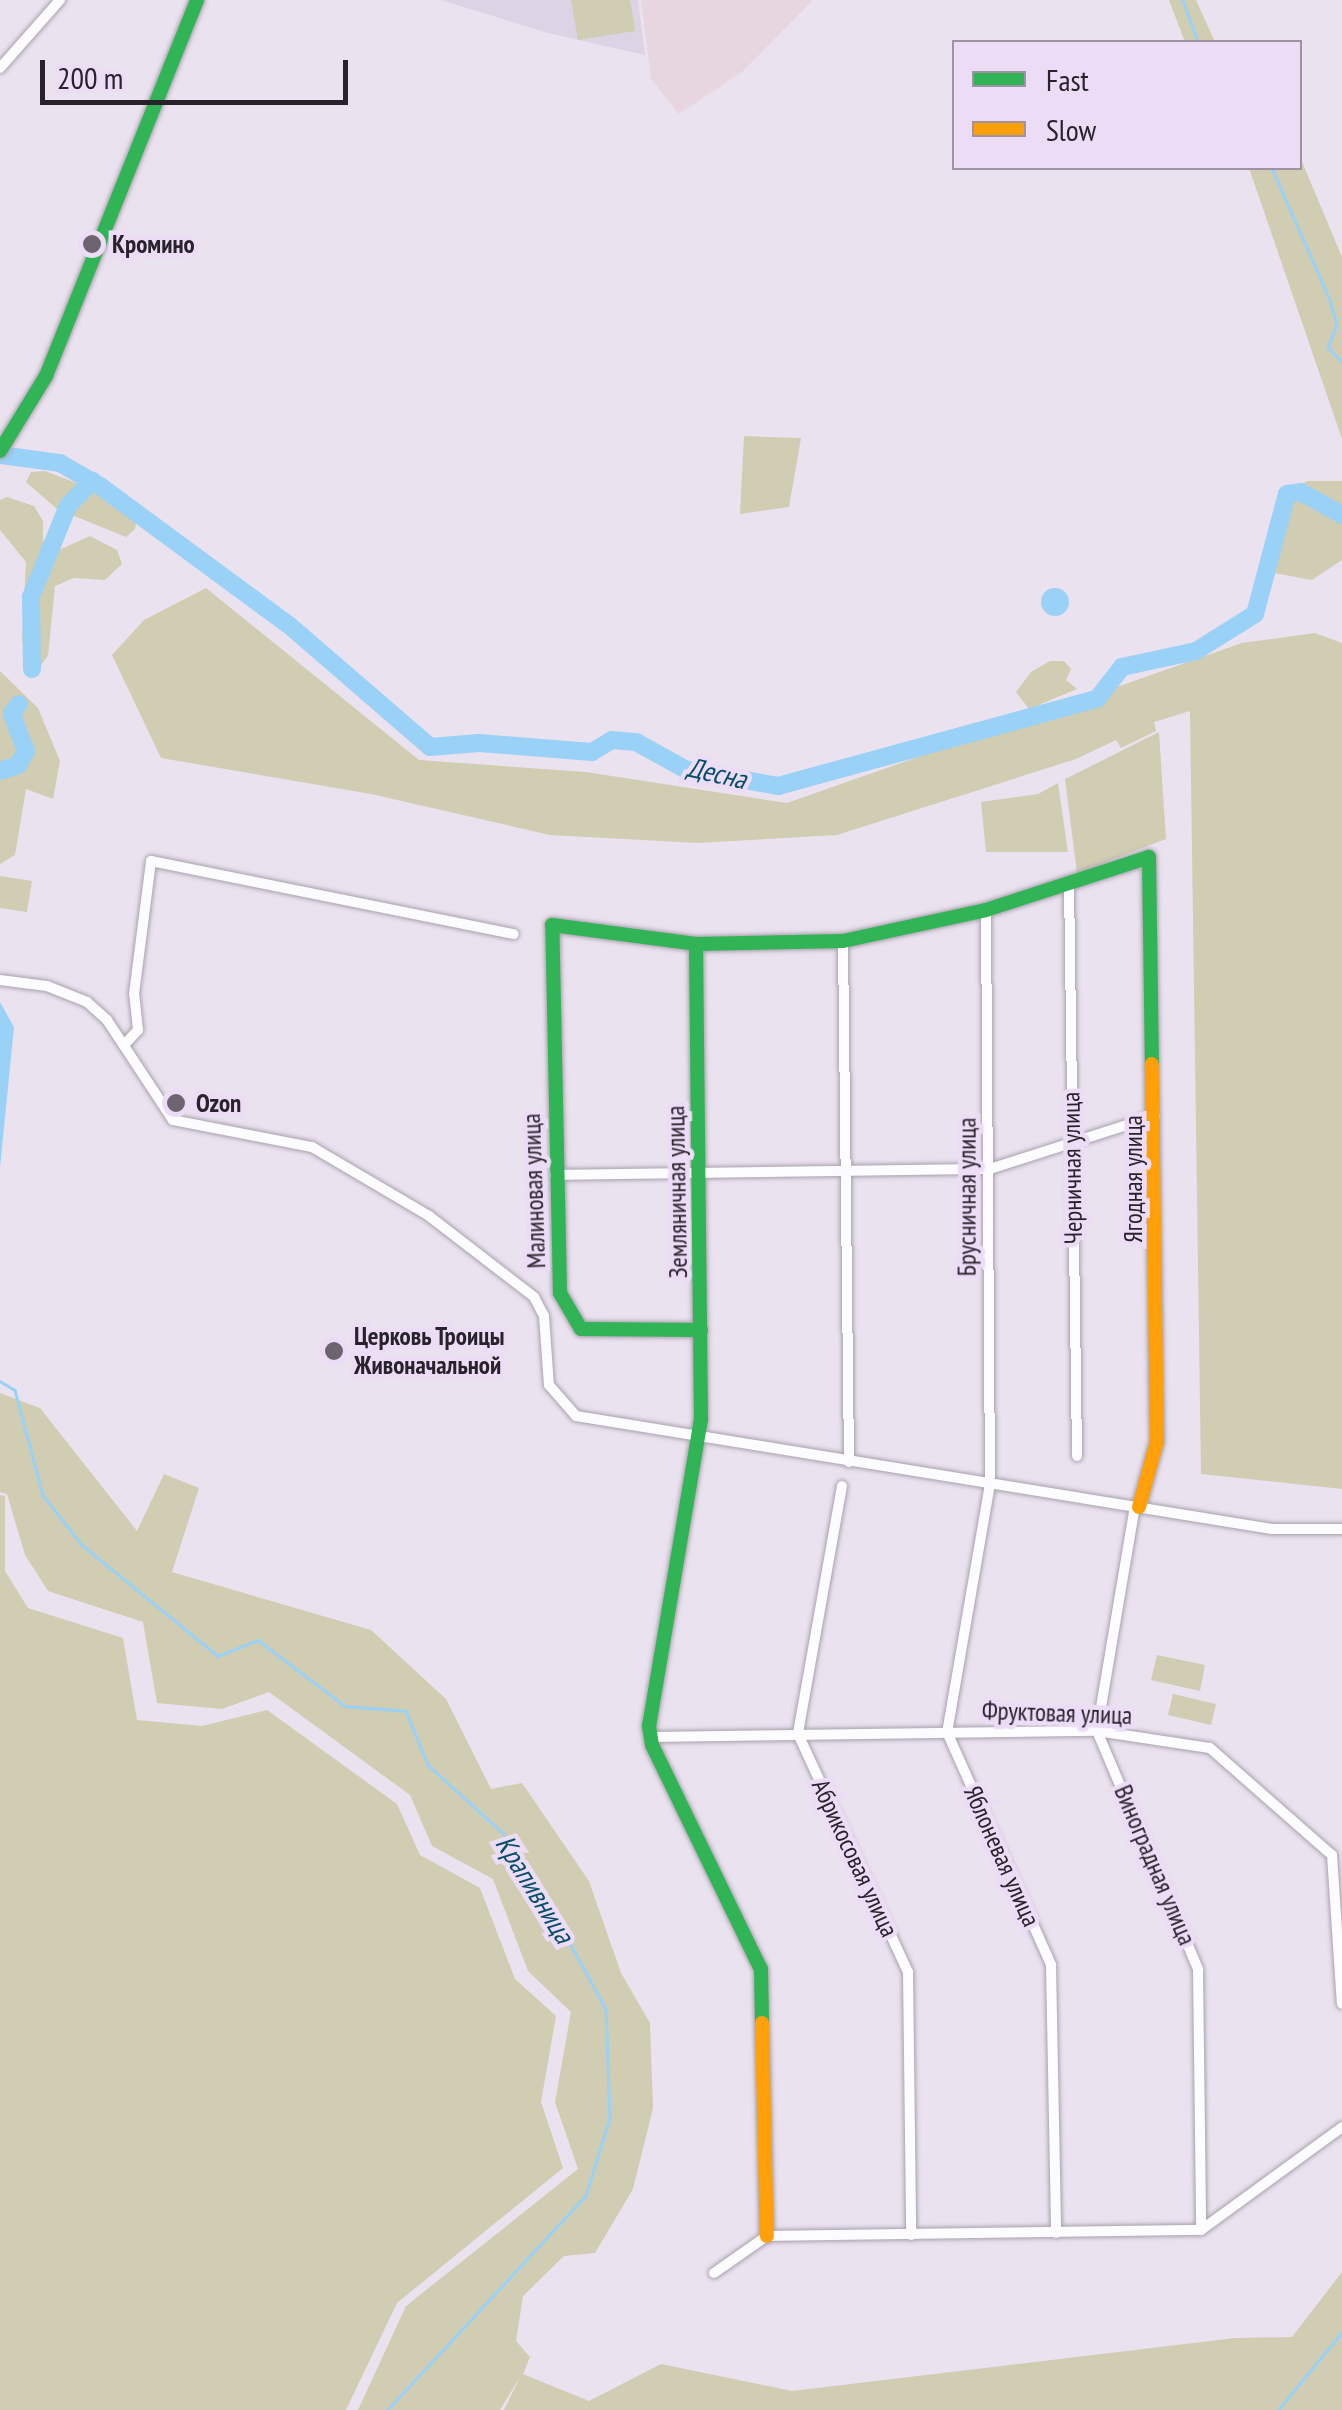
<!DOCTYPE html>
<meta charset="utf-8">
<style>
body{margin:0}
#map{position:relative;width:1342px;height:2410px;overflow:hidden;background:#ebe2f0;font-family:"PT Sans Narrow",sans-serif}
div>[style]{position:absolute}
.commercial>*{inset:0;background:#dcd3e4}
.industrial>*{inset:0;background:#e7d5df}
.green>*{inset:0;background:#d0cdb2}
.water>*{inset:0;background:#9ad1f6}
.round{border-radius:50%}
.stream>*{height:2.5px;margin:-1.25px;padding:0 1.25px;transform-origin:1.25px;border-radius:1.25px;background:#9ad1f6}
.river>*{height:18px;margin:-9px;padding:0 9px;transform-origin:9px;border-radius:9px;background:#9ad1f6}
.roads{filter:drop-shadow(0 0 2px #a8a2ad) drop-shadow(0 0 2px #a8a2ad)}
.street>*{height:10px;margin:-5px;padding:0 5px;transform-origin:5px;border-radius:5px;background:#fcfbfd}
.fast>*{height:14px;margin:-7px;padding:0 7px;transform-origin:7px;border-radius:7px;background:#30b455}
.slow>*{height:14px;margin:-7px;padding:0 7px;transform-origin:7px;border-radius:7px;background:#ff9f0a}
.dots>*{width:28px;height:28px;translate:-50% -50%;box-sizing:border-box;border:5px solid #ecdcf6;border-radius:50%}
span{translate:-50% -50%;white-space:nowrap;text-align:center;line-height:1.15;-webkit-text-stroke:9px #ecdcf6;paint-order:stroke}
.poi-label{font-size:25px;color:#28222b;font-weight:700}
.left{translate:0 -50%;text-align:left}
.street-label{font-size:25px;color:#28222b}
.water-label{font-size:28px;color:#064d6b;font-style:italic}
.legend{position:absolute;left:952px;top:40px;width:350px;height:130px;box-sizing:border-box;background:#ecdcf6;border:2px solid #9e92a5;margin:0;padding:12px 18px;list-style:none;font-size:30px;color:#28222b}
.legend li{display:flex;align-items:center;gap:20px;height:50px}
.legend b{width:50px;border:2px solid #9e92a5}
.scale{position:absolute;left:40px;top:60px;width:308px;height:45px;box-sizing:border-box;border:5px solid #28222b;border-top:0;padding-left:12px;font-size:30px;line-height:35px;white-space:nowrap;color:#28222b;-webkit-text-stroke:8px #ecdcf6;paint-order:stroke}
</style>
<div id="map">
<div class="commercial">
<i style="clip-path:polygon(441px 0,638px 0,645px 55px,548px 33px)"></i>
</div>
<div class="industrial">
<i style="clip-path:polygon(641px 0,813px 0,742px 72px,679px 114px,651px 79px)"></i>
</div>
<div class="green">
<i style="clip-path:polygon(571px 0,630px 0,635px 31px,578px 40px)"></i>
<i style="clip-path:polygon(1169px 0,1196px 0,1215px 42px,1185px 42px)"></i>
<i style="clip-path:polygon(1300px 157px,1342px 257px,1342px 439px,1249px 168px,1300px 168px)"></i>
<i style="clip-path:polygon(744px 436px,801px 438px,789px 507px,740px 514px)"></i>
<i style="clip-path:polygon(45px 471px,100px 492px,137px 518px,135px 529px,126px 537px,57px 509px,26px 482px,31px 472px)"></i>
<i style="clip-path:polygon(1307px 481px,1342px 481px,1342px 560px,1312px 580px,1274px 573px,1287px 496px)"></i>
<i style="clip-path:polygon(7px 497px,34px 506px,43px 521px,43px 540px,59px 550px,90px 536px,117px 550px,122px 564px,105px 580px,74px 578px,55px 586px,48px 656px,37px 670px,26px 659px,22px 641px,26px 562px,0 530px,0 500px)"></i>
<i style="clip-path:polygon(206px 588px,419px 760px,586px 772px,787px 803px,1242px 643px,1315px 633px,1342px 643px,1342px 1489px,1201px 1474px,1190px 711px,1154px 722px,1156px 731px,1121px 748px,1116px 740px,1076px 759px,837px 835px,697px 843px,550px 835px,371px 794px,161px 758px,112px 655px,144px 620px)"></i>
<i style="clip-path:polygon(1050px 661px,1064px 661px,1071px 669px,1066px 680px,1077px 689px,1029px 709px,1016px 692px,1031px 672px)"></i>
<i style="clip-path:polygon(0 671px,38px 708px,60px 761px,53px 799px,26px 789px,15px 855px,0 864px)"></i>
<i style="clip-path:polygon(1159px 732px,1166px 839px,1077px 873px,1065px 779px)"></i>
<i style="clip-path:polygon(1058px 783px,1068px 852px,986px 852px,981px 802px,1038px 794px)"></i>
<i style="clip-path:polygon(0 876px,32px 881px,27px 912px,0 908px)"></i>
<i style="clip-path:polygon(0 1393px,40px 1408px,137px 1531px,164px 1474px,199px 1488px,172px 1572px,371px 1630px,446px 1699px,491px 1789px,522px 1783px,589px 1881px,621px 1973px,650px 2023px,653px 2108px,633px 2189px,595px 2253px,564px 2256px,523px 2296px,516px 2341px,530px 2357px,523px 2374px,589px 2401px,661px 2364px,792px 2391px,1235px 2338px,1292px 2337px,1342px 2272px,1342px 2410px,504px 2410px,520px 2377px,500px 2410px,358px 2410px,406px 2306px,578px 2169px,555px 2102px,571px 2012px,528px 1971px,493px 1879px,432px 1846px,410px 1795px,269px 1692px,222px 1709px,157px 1703px,143px 1622px,48px 1591px,25px 1555px,7px 1494px,0 1492px)"></i>
<i style="clip-path:polygon(0 1495px,5px 1496px,5px 1571px,28px 1608px,123px 1638px,137px 1720px,202px 1726px,267px 1710px,397px 1804px,420px 1855px,480px 1888px,515px 1979px,556px 2016px,541px 2102px,563px 2168px,397px 2303px,346px 2410px,0 2410px)"></i>
<i style="clip-path:polygon(1157px 1655px,1205px 1665px,1200px 1691px,1151px 1680px)"></i>
<i style="clip-path:polygon(1173px 1694px,1216px 1704px,1211px 1725px,1168px 1715px)"></i>
</div>
<div class="water">
<i class="round" style="left:1041px;top:588px;width:28px;height:28px"></i>
<i style="clip-path:polygon(0 1002px,14px 1027px,0 1168px)"></i>
</div>
<div class="stream">
<i style="left:1183px;top:0;width:45px;rotate:70.3deg"></i>
<i style="left:1272px;top:168px;width:144px;rotate:66.3deg"></i>
<i style="left:1330px;top:300px;width:26px;rotate:74deg"></i>
<i style="left:1337px;top:325px;width:24px;rotate:112deg"></i>
<i style="left:1328px;top:347px;width:21px;rotate:47deg"></i>
<i style="left:0;top:1381px;width:17px;rotate:31deg"></i>
<i style="left:15px;top:1390px;width:109px;rotate:75.1deg"></i>
<i style="left:43px;top:1495px;width:63px;rotate:52deg"></i>
<i style="left:82px;top:1545px;width:176px;rotate:39.2deg"></i>
<i style="left:218px;top:1656px;width:43px;rotate:-21.8deg"></i>
<i style="left:258px;top:1640px;width:109px;rotate:37.2deg"></i>
<i style="left:345px;top:1706px;width:61px;rotate:4.7deg"></i>
<i style="left:406px;top:1711px;width:58px;rotate:67.8deg"></i>
<i style="left:428px;top:1765px;width:100px;rotate:42.2deg"></i>
<i style="left:502px;top:1832px;width:68px;rotate:55.8deg"></i>
<i style="left:540px;top:1888px;width:138px;rotate:61.4deg"></i>
<i style="left:606px;top:2009px;width:109px;rotate:87.9deg"></i>
<i style="left:610px;top:2118px;width:82px;rotate:107.1deg"></i>
<i style="left:586px;top:2196px;width:292px;rotate:132.8deg"></i>
<i style="left:1278px;top:2410px;width:101px;rotate:-50.6deg"></i>
</div>
<div class="river">
<i style="left:0;top:455px;width:61px;rotate:7.6deg"></i>
<i style="left:60px;top:463px;width:46px;rotate:29.9deg"></i>
<i style="left:100px;top:486px;width:236px;rotate:36.4deg"></i>
<i style="left:290px;top:626px;width:185px;rotate:40.8deg"></i>
<i style="left:430px;top:747px;width:49px;rotate:-4.7deg"></i>
<i style="left:479px;top:743px;width:113px;rotate:4.6deg"></i>
<i style="left:592px;top:752px;width:23px;rotate:-31deg"></i>
<i style="left:612px;top:740px;width:24px;rotate:5deg"></i>
<i style="left:636px;top:742px;width:56px;rotate:28.9deg"></i>
<i style="left:685px;top:769px;width:95px;rotate:10.4deg"></i>
<i style="left:778px;top:786px;width:331px;rotate:-15.3deg"></i>
<i style="left:1097px;top:699px;width:41px;rotate:-52deg"></i>
<i style="left:1122px;top:667px;width:76px;rotate:-12.2deg"></i>
<i style="left:1196px;top:651px;width:70px;rotate:-32.1deg"></i>
<i style="left:1255px;top:614px;width:124px;rotate:-75.1deg"></i>
<i style="left:1287px;top:494px;width:14px;rotate:-8deg"></i>
<i style="left:1301px;top:492px;width:47px;rotate:29.3deg"></i>
<i style="left:32px;top:669px;width:72px;rotate:-90.8deg"></i>
<i style="left:31px;top:597px;width:98px;rotate:-67.9deg"></i>
<i style="left:68px;top:506px;width:35px;rotate:-46deg"></i>
<i style="left:0;top:771px;width:19px;rotate:-18deg"></i>
<i style="left:18px;top:765px;width:16px;rotate:-60deg"></i>
<i style="left:26px;top:751px;width:40px;rotate:-111deg"></i>
<i style="left:12px;top:714px;width:12px;rotate:-55deg"></i>
</div>
<div class="roads">
<div class="street">
<i style="left:0;top:68px;width:91px;rotate:-48.6deg"></i>
<i style="left:1069px;top:881px;width:575px;rotate:89.2deg"></i>
<i style="left:986px;top:910px;width:574px;rotate:89.6deg"></i>
<i style="left:990px;top:1484px;width:252px;rotate:99.8deg"></i>
<i style="left:947px;top:1732px;width:255px;rotate:65.9deg"></i>
<i style="left:1051px;top:1965px;width:268px;rotate:88.9deg"></i>
<i style="left:843px;top:941px;width:521px;rotate:89.34deg"></i>
<i style="left:0;top:980px;width:47px;rotate:7.3deg"></i>
<i style="left:47px;top:986px;width:43px;rotate:21.8deg"></i>
<i style="left:87px;top:1002px;width:27px;rotate:42deg"></i>
<i style="left:107px;top:1020px;width:120px;rotate:56.6deg"></i>
<i style="left:173px;top:1120px;width:142px;rotate:11deg"></i>
<i style="left:312px;top:1147px;width:136px;rotate:30.5deg"></i>
<i style="left:429px;top:1216px;width:133px;rotate:37.6deg"></i>
<i style="left:534px;top:1297px;width:21px;rotate:62deg"></i>
<i style="left:544px;top:1316px;width:69px;rotate:85.9deg"></i>
<i style="left:549px;top:1385px;width:41px;rotate:48.9deg"></i>
<i style="left:576px;top:1416px;width:705px;rotate:9.22deg"></i>
<i style="left:1272px;top:1529px;width:70px"></i>
<i style="left:124px;top:1045px;width:21px;rotate:-47deg"></i>
<i style="left:138px;top:1030px;width:36px;rotate:-96deg"></i>
<i style="left:134px;top:994px;width:134px;rotate:-82.7deg"></i>
<i style="left:151px;top:861px;width:370px;rotate:11.4deg"></i>
<i style="left:555px;top:1175px;width:435px;rotate:-0.8deg"></i>
<i style="left:990px;top:1169px;width:173px;rotate:-17.8deg"></i>
<i style="left:842px;top:1486px;width:252px;rotate:100.1deg"></i>
<i style="left:798px;top:1734px;width:262px;rotate:65.2deg"></i>
<i style="left:908px;top:1972px;width:263px;rotate:89.3deg"></i>
<i style="left:1135px;top:1506px;width:228px;rotate:99.6deg"></i>
<i style="left:1097px;top:1731px;width:259px;rotate:67deg"></i>
<i style="left:1198px;top:1969px;width:261px;rotate:89.3deg"></i>
<i style="left:650px;top:1737px;width:447px;rotate:-0.8deg"></i>
<i style="left:1097px;top:1731px;width:114px;rotate:8.6deg"></i>
<i style="left:1210px;top:1748px;width:162px;rotate:41.3deg"></i>
<i style="left:1332px;top:1855px;width:149px;rotate:86.2deg"></i>
<i style="left:714px;top:2273px;width:65px;rotate:-34.9deg"></i>
<i style="left:767px;top:2236px;width:434px;rotate:-0.8deg"></i>
<i style="left:1201px;top:2230px;width:175px;rotate:-36.1deg"></i>
</div>
<div class="fast">
<i style="left:0;top:451px;width:88px;rotate:-58.5deg"></i>
<i style="left:46px;top:376px;width:405px;rotate:-68.1deg"></i>
<i style="left:696px;top:944px;width:475px;rotate:89.4deg"></i>
<i style="left:701px;top:1419px;width:311px;rotate:99.6deg"></i>
<i style="left:649px;top:1726px;width:19px;rotate:81deg"></i>
<i style="left:652px;top:1745px;width:249px;rotate:64.1deg"></i>
<i style="left:761px;top:1969px;width:54px;rotate:88.9deg"></i>
<i style="left:701px;top:1330px;width:120px;rotate:-179.5deg"></i>
<i style="left:581px;top:1329px;width:42px;rotate:-120.3deg"></i>
<i style="left:560px;top:1293px;width:368px;rotate:-91.2deg"></i>
<i style="left:552px;top:925px;width:145px;rotate:7.5deg"></i>
<i style="left:696px;top:944px;width:147px;rotate:-1.2deg"></i>
<i style="left:843px;top:941px;width:146px;rotate:-12.2deg"></i>
<i style="left:986px;top:910px;width:171px;rotate:-18deg"></i>
<i style="left:1149px;top:857px;width:207px;rotate:89.2deg"></i>
</div>
<div class="slow">
<i style="left:1139px;top:1507px;width:68px;rotate:-74.7deg"></i>
<i style="left:1157px;top:1441px;width:377px;rotate:-90.8deg"></i>
<i style="left:762px;top:2023px;width:213px;rotate:88.7deg"></i>
</div>
</div>
<div class="dots">
<i style="left:92px;top:244px;background:#6c6570"></i>
<i style="left:176px;top:1103px;background:#6c6570"></i>
<i style="left:334px;top:1351px;background:#6c6570"></i>
</div>
<div class="poi-label">
<span class="left" style="left:112px;top:244px">Кромино</span>
<span class="left" style="left:196px;top:1103px">Ozon</span>
<span class="left" style="left:354px;top:1351px">Церковь Троицы<br>Живоначальной</span>
</div>
<div class="street-label">
<span style="left:1072px;top:1168px;rotate:-91deg">Черничная улица</span>
<span style="left:1133px;top:1179px;rotate:-90deg">Ягодная улица</span>
<span style="left:534px;top:1191px;rotate:-92deg">Малиновая улица</span>
<span style="left:677px;top:1192px;rotate:-91deg">Земляничная улица</span>
<span style="left:967px;top:1197px;rotate:-90deg">Брусничная улица</span>
<span style="left:1057px;top:1713px;rotate:2deg">Фруктовая улица</span>
<span style="left:1002px;top:1856px;rotate:66deg">Яблоневая улица</span>
<span style="left:855px;top:1858px;rotate:65deg">Абрикосовая улица</span>
<span style="left:1155px;top:1865px;rotate:67deg">Виноградная улица</span>
</div>
<div class="water-label">
<span style="left:717px;top:773px;rotate:13deg">Десна</span>
<span style="left:535px;top:1889px;rotate:58deg">Крапивница</span>
</div>
<ul class="legend">
<li><b style="height:12px;background:#30b455"></b>Fast</li>
<li><b style="height:12px;background:#ff9f0a"></b>Slow</li>
</ul>
<div class="scale">200 m</div>
</div>
